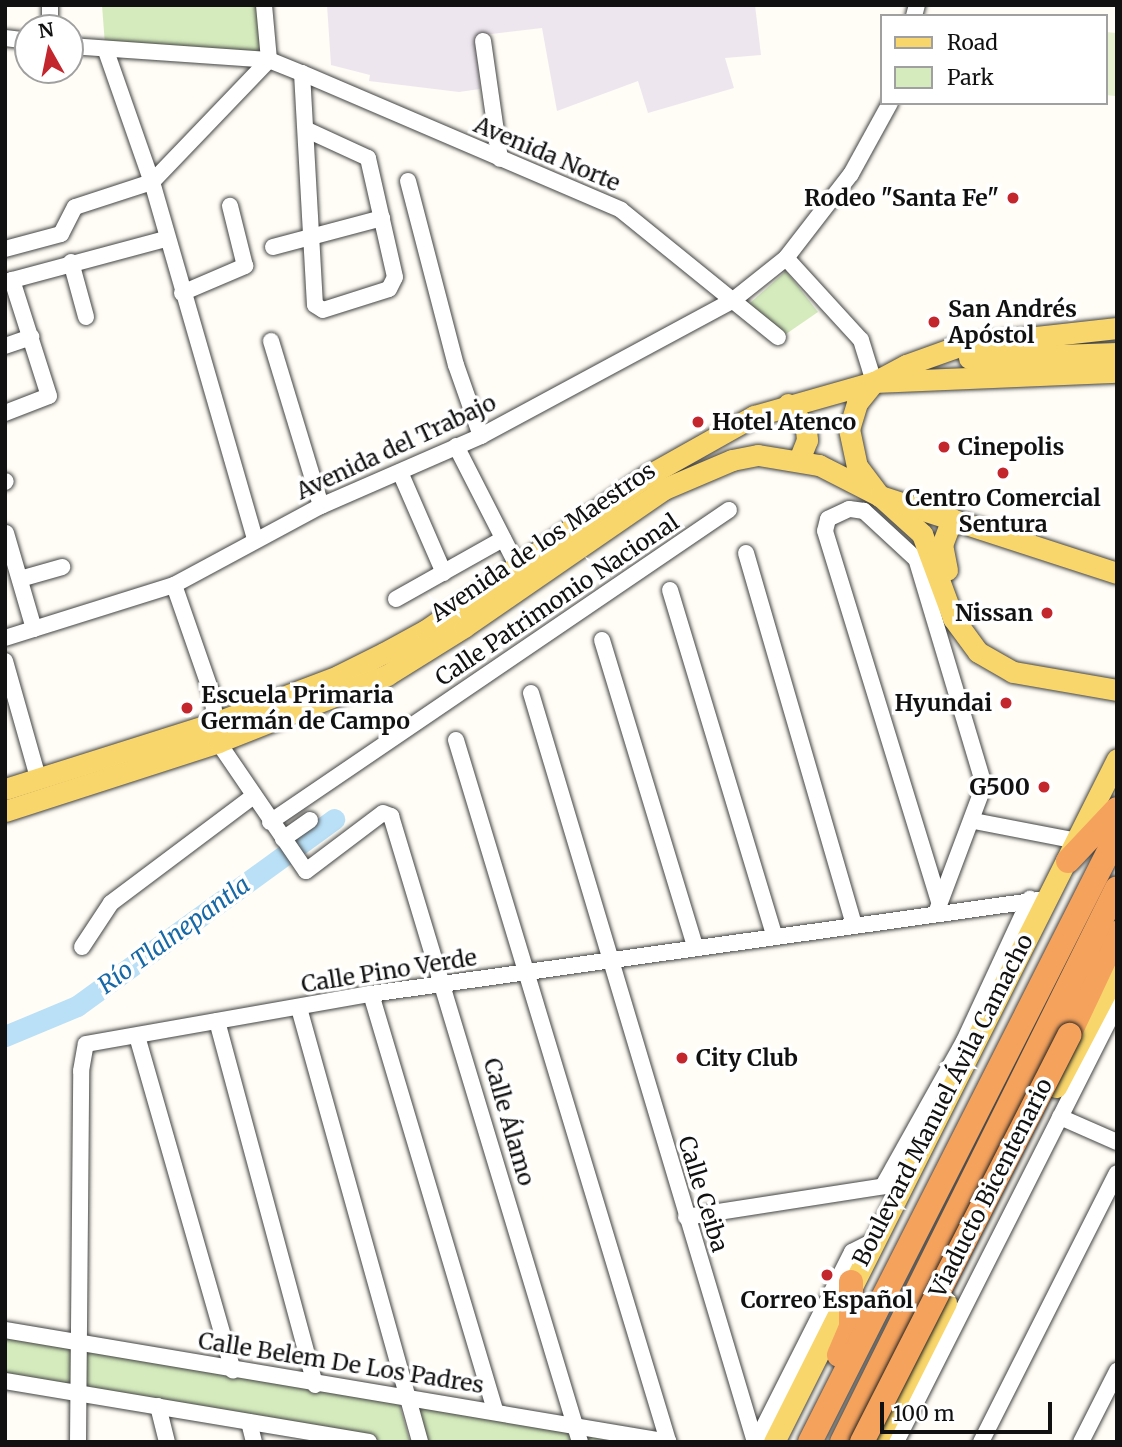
<!DOCTYPE html>
<meta charset="utf-8">
<style>
body{margin:0}
#map{position:relative;width:1122px;height:1447px;overflow:hidden;background:#fffdf5;font-family:Merriweather,serif}
div>[style]{position:absolute}
.industrial>*{inset:0;background:#eee6ef}
.green>*{inset:0;background:#d5ebbd}
.pitch>*{inset:0;background:#e6f2cf}
.river>*{height:21px;margin:-10.5px;padding:0 10.5px;transform-origin:10.5px;border-radius:10.5px;background:#b9e0f7}
.roads{filter:drop-shadow(0 0 2px #444) drop-shadow(0 0 2px #444)}
.minor>*{height:16px;margin:-8px;padding:0 8px;transform-origin:8px;border-radius:8px;background:#fff}
.major>*{height:21px;margin:-10.5px;padding:0 10.5px;transform-origin:10.5px;border-radius:10.5px;background:#f9d66b}
.highway>*{height:24px;margin:-12px;padding:0 12px;transform-origin:12px;border-radius:12px;background:#f5a25d}
.bridges{filter:drop-shadow(0 0 2px #222) drop-shadow(0 0 2px #222)}
.highway-bridge>*{height:24px;margin:-12px;padding:0 12px;transform-origin:12px;border-radius:12px;background:#f5a25d}
.dots>*{width:19px;height:19px;translate:-50% -50%;box-sizing:border-box;border:4px solid #fff;border-radius:50%}
span{translate:-50% -50%;white-space:nowrap;text-align:center;line-height:1.15;-webkit-text-stroke:7px #fff;paint-order:stroke}
.street-label{font-size:23px;color:#111}
.poi-label{font-size:23px;color:#111;font-weight:700}
.right{translate:-100% -50%;text-align:right}
.left{translate:0 -50%;text-align:left}
.water-label{font-size:24px;color:#1768a6;font-style:italic}
.frame{position:absolute;inset:0;border:7px solid #111;pointer-events:none}
.legend{position:absolute;left:880px;top:14px;width:228px;height:91px;box-sizing:border-box;background:#fff;border:2px solid #a0a0a0;margin:0;padding:9px 12px;list-style:none;font-size:21px;color:#111}
.legend li{display:flex;align-items:center;gap:14px;height:35px}
.legend b{width:35px;border:2px solid #a0a0a0}
.north{position:absolute;left:14px;top:14px;width:70px;height:70px;box-sizing:border-box;background:#fff;border:2px solid #a0a0a0;border-radius:50%;rotate:351deg;font-size:19px;font-weight:700;line-height:28px;text-align:center;color:#111}
.north::after{content:'';display:block;margin:auto;width:24px;height:32px;background:#c4262e;clip-path:polygon(50% 0,100% 100%,50% 72%,0 100%)}
.scale{position:absolute;left:880px;top:1402px;width:172px;height:32px;box-sizing:border-box;border:4px solid #111;border-top:0;padding-left:9px;font-size:21px;line-height:24px;white-space:nowrap;color:#111;-webkit-text-stroke:5px #fff;paint-order:stroke}
</style>
<div id="map">
<div class="industrial">
<i style="clip-path:polygon(327px 5px,755px 5px,761px 55px,725px 58px,734px 88px,648px 113px,638px 81px,557px 111px,542px 28px,475px 36px,480px 89px,459px 92px,369px 81px,370px 75px,331px 65px)"></i>
</div>
<div class="green">
<i style="clip-path:polygon(102px 5px,259px 5px,264px 51px,105px 45px)"></i>
<i style="clip-path:polygon(786px 271px,818px 312px,786px 334px,749px 304px)"></i>
<i style="clip-path:polygon(5px 1335px,75px 1347px,73px 1388px,5px 1376px)"></i>
<i style="clip-path:polygon(83px 1349px,399px 1403px,410px 1442px,385px 1442px,83px 1390px)"></i>
<i style="clip-path:polygon(417px 1407px,564px 1432px,616px 1442px,426px 1442px)"></i>
</div>
<div class="pitch">
<i style="clip-path:polygon(1106px 32px,1116px 33px,1115px 96px,1106px 95px)"></i>
</div>
<div class="river">
<i style="left:5px;top:1036px;width:78px;rotate:-22.6deg"></i>
<i style="left:77px;top:1006px;width:318px;rotate:-36deg"></i>
</div>
<div class="roads">
<div class="minor">
<i style="left:50px;top:5px;width:23px;rotate:90deg"></i>
<i style="left:264px;top:5px;width:55px;rotate:84.8deg"></i>
<i style="left:914px;top:16px;width:11px;rotate:-75deg"></i>
<i style="left:5px;top:38px;width:23px;rotate:7deg"></i>
<i style="left:483px;top:41px;width:119px;rotate:81.8deg"></i>
<i style="left:70px;top:46px;width:199px;rotate:4deg"></i>
<i style="left:269px;top:60px;width:35px;rotate:22deg"></i>
<i style="left:302px;top:73px;width:347px;rotate:23.2deg"></i>
<i style="left:621px;top:210px;width:202px;rotate:39deg"></i>
<i style="left:106px;top:51px;width:139px;rotate:70.7deg"></i>
<i style="left:152px;top:182px;width:372px;rotate:73.9deg"></i>
<i style="left:302px;top:73px;width:232px;rotate:86.8deg"></i>
<i style="left:315px;top:305px;width:9px;rotate:32deg"></i>
<i style="left:323px;top:310px;width:69px;rotate:-17.7deg"></i>
<i style="left:389px;top:289px;width:13px;rotate:-63deg"></i>
<i style="left:395px;top:277px;width:122px;rotate:-102.8deg"></i>
<i style="left:368px;top:158px;width:67px;rotate:-155.3deg"></i>
<i style="left:408px;top:181px;width:190px;rotate:75.4deg"></i>
<i style="left:456px;top:365px;width:75px;rotate:70.6deg"></i>
<i style="left:273px;top:247px;width:113px;rotate:-14.9deg"></i>
<i style="left:5px;top:249px;width:58px;rotate:-15deg"></i>
<i style="left:61px;top:234px;width:30px;rotate:-63deg"></i>
<i style="left:75px;top:207px;width:81px;rotate:-18deg"></i>
<i style="left:152px;top:182px;width:169px;rotate:-46.2deg"></i>
<i style="left:786px;top:258px;width:111px;rotate:47.6deg"></i>
<i style="left:861px;top:340px;width:44px;rotate:72.8deg"></i>
<i style="left:71px;top:262px;width:57px;rotate:74.7deg"></i>
<i style="left:5px;top:282px;width:167px;rotate:-15deg"></i>
<i style="left:182px;top:293px;width:69px;rotate:-23.2deg"></i>
<i style="left:245px;top:266px;width:62px;rotate:-104deg"></i>
<i style="left:271px;top:341px;width:172px;rotate:73.1deg"></i>
<i style="left:5px;top:346px;width:28px;rotate:-19deg"></i>
<i style="left:5px;top:413px;width:47px;rotate:-21.1deg"></i>
<i style="left:49px;top:396px;width:122px;rotate:-107.7deg"></i>
<i style="left:456px;top:446px;width:134px;rotate:62.9deg"></i>
<i style="left:400px;top:472px;width:110px;rotate:66.5deg"></i>
<i style="left:5px;top:482px;width:1px;rotate:-45deg"></i>
<i style="left:6px;top:533px;width:100px;rotate:73.7deg"></i>
<i style="left:746px;top:553px;width:386px;rotate:73.8deg"></i>
<i style="left:20px;top:579px;width:44px;rotate:-15.9deg"></i>
<i style="left:174px;top:585px;width:115px;rotate:70.8deg"></i>
<i style="left:212px;top:694px;width:48px;rotate:82.9deg"></i>
<i style="left:218px;top:742px;width:156px;rotate:55.7deg"></i>
<i style="left:306px;top:871px;width:96px;rotate:-37deg"></i>
<i style="left:383px;top:813px;width:9px;rotate:21deg"></i>
<i style="left:391px;top:816px;width:654px;rotate:73.2deg"></i>
<i style="left:670px;top:590px;width:360px;rotate:73.2deg"></i>
<i style="left:396px;top:599px;width:123px;rotate:-29.3deg"></i>
<i style="left:5px;top:638px;width:177px;rotate:-17.4deg"></i>
<i style="left:174px;top:585px;width:167px;rotate:-28.3deg"></i>
<i style="left:321px;top:506px;width:175px;rotate:-23.6deg"></i>
<i style="left:481px;top:436px;width:285px;rotate:-28.3deg"></i>
<i style="left:732px;top:301px;width:69px;rotate:-38.5deg"></i>
<i style="left:786px;top:258px;width:106px;rotate:-52.3deg"></i>
<i style="left:851px;top:174px;width:81px;rotate:-61.2deg"></i>
<i style="left:602px;top:640px;width:321px;rotate:73.1deg"></i>
<i style="left:5px;top:661px;width:122px;rotate:74.2deg"></i>
<i style="left:531px;top:693px;width:782px;rotate:73.35deg"></i>
<i style="left:456px;top:740px;width:732px;rotate:73.17deg"></i>
<i style="left:974px;top:821px;width:106px;rotate:10.9deg"></i>
<i style="left:270px;top:822px;width:555px;rotate:-34.21deg"></i>
<i style="left:283px;top:839px;width:33px;rotate:-35deg"></i>
<i style="left:936px;top:913px;width:137px;rotate:-69.4deg"></i>
<i style="left:984px;top:785px;width:236px;rotate:-106.7deg"></i>
<i style="left:916px;top:559px;width:71px;rotate:-137.3deg"></i>
<i style="left:864px;top:511px;width:15px;rotate:-172deg"></i>
<i style="left:849px;top:509px;width:23px;rotate:155deg"></i>
<i style="left:828px;top:519px;width:12px;rotate:104deg"></i>
<i style="left:825px;top:531px;width:387px;rotate:72.9deg"></i>
<i style="left:82px;top:947px;width:53px;rotate:-56.6deg"></i>
<i style="left:111px;top:903px;width:176px;rotate:-36.9deg"></i>
<i style="left:371px;top:994px;width:435px;rotate:73.4deg"></i>
<i style="left:299px;top:1008px;width:451px;rotate:74.4deg"></i>
<i style="left:217px;top:1021px;width:377px;rotate:74.9deg"></i>
<i style="left:137px;top:1036px;width:348px;rotate:74deg"></i>
<i style="left:1060px;top:1117px;width:62px;rotate:23.7deg"></i>
<i style="left:883px;top:1186px;width:166px;rotate:-60.8deg"></i>
<i style="left:964px;top:1041px;width:157px;rotate:-65.1deg"></i>
<i style="left:686px;top:1217px;width:208px;rotate:-8.8deg"></i>
<i style="left:5px;top:1330px;width:673px;rotate:9.57deg"></i>
<i style="left:5px;top:1381px;width:369px;rotate:9.5deg"></i>
<i style="left:158px;top:1406px;width:37px;rotate:76deg"></i>
<i style="left:249px;top:1422px;width:21px;rotate:76deg"></i>
<i style="left:78px;top:1442px;width:371px;rotate:-89.5deg"></i>
<i style="left:81px;top:1071px;width:27px;rotate:-80deg"></i>
<i style="left:86px;top:1044px;width:289px;rotate:-10deg"></i>
<i style="left:371px;top:994px;width:682px;rotate:-8.01deg"></i>
<i style="left:756px;top:1442px;width:213px;rotate:-63.2deg"></i>
<i style="left:852px;top:1252px;width:20px;rotate:-27deg"></i>
<i style="left:896px;top:1442px;width:491px;rotate:-63.2deg"></i>
<i style="left:981px;top:1442px;width:301px;rotate:-63.2deg"></i>
<i style="left:1081px;top:1442px;width:80px;rotate:-63.1deg"></i>
</div>
<div class="major">
<i style="left:1117px;top:328px;width:156px;rotate:173.7deg"></i>
<i style="left:962px;top:345px;width:59px;rotate:160.3deg"></i>
<i style="left:906px;top:365px;width:36px;rotate:152deg"></i>
<i style="left:874px;top:382px;width:27px;rotate:129deg"></i>
<i style="left:857px;top:403px;width:27px;rotate:107deg"></i>
<i style="left:849px;top:429px;width:38px;rotate:78deg"></i>
<i style="left:857px;top:466px;width:38px;rotate:53deg"></i>
<i style="left:880px;top:496px;width:57px;rotate:42.1deg"></i>
<i style="left:922px;top:534px;width:90px;rotate:69.7deg"></i>
<i style="left:953px;top:618px;width:42px;rotate:53.7deg"></i>
<i style="left:978px;top:652px;width:40px;rotate:29.7deg"></i>
<i style="left:1013px;top:672px;width:106px;rotate:9.8deg"></i>
<i style="left:969px;top:358px;width:148px;rotate:-1.9deg"></i>
<i style="left:788px;top:404px;width:31px;rotate:54deg"></i>
<i style="left:806px;top:429px;width:11px;rotate:85deg"></i>
<i style="left:807px;top:440px;width:22px;rotate:112deg"></i>
<i style="left:947px;top:570px;width:25px;rotate:-101deg"></i>
<i style="left:942px;top:545px;width:28px;rotate:-69deg"></i>
<i style="left:5px;top:789px;width:222px;rotate:-17.5deg"></i>
<i style="left:217px;top:722px;width:129px;rotate:-20.8deg"></i>
<i style="left:338px;top:676px;width:51px;rotate:-26.6deg"></i>
<i style="left:384px;top:653px;width:48px;rotate:-28.7deg"></i>
<i style="left:426px;top:630px;width:269px;rotate:-34.9deg"></i>
<i style="left:647px;top:476px;width:123px;rotate:-29.3deg"></i>
<i style="left:754px;top:416px;width:125px;rotate:-15.8deg"></i>
<i style="left:874px;top:382px;width:243px;rotate:-2.4deg"></i>
<i style="left:5px;top:811px;width:224px;rotate:-17.9deg"></i>
<i style="left:218px;top:742px;width:182px;rotate:-21.6deg"></i>
<i style="left:387px;top:675px;width:91px;rotate:-31.9deg"></i>
<i style="left:464px;top:627px;width:243px;rotate:-34.6deg"></i>
<i style="left:664px;top:489px;width:74px;rotate:-23.1deg"></i>
<i style="left:732px;top:460px;width:26px;rotate:-11deg"></i>
<i style="left:758px;top:455px;width:62px;rotate:9.3deg"></i>
<i style="left:819px;top:465px;width:68px;rotate:26.9deg"></i>
<i style="left:880px;top:496px;width:249px;rotate:18deg"></i>
<i style="left:1056px;top:1087px;width:131px;rotate:-62.3deg"></i>
<i style="left:774px;top:1442px;width:764px;rotate:-63.33deg"></i>
<i style="left:876px;top:1442px;width:156px;rotate:-63.3deg"></i>
</div>
<div class="highway">
<i style="left:1068px;top:861px;width:71px;rotate:-46.7deg"></i>
<i style="left:1069px;top:1035px;width:113px;rotate:-64.8deg"></i>
<i style="left:839px;top:1355px;width:30px;rotate:-67deg"></i>
<i style="left:851px;top:1327px;width:45px;rotate:-90deg"></i>
<i style="left:810px;top:1442px;width:680px;rotate:-63.17deg"></i>
<i style="left:842px;top:1442px;width:618px;rotate:-63.6deg"></i>
</div>
</div>
<div class="bridges">
<div class="highway-bridge">
<i style="left:862px;top:1442px;width:457px;rotate:-63deg"></i>
</div>
</div>
<div class="dots">
<i style="left:1013px;top:198px;background:#c4262e"></i>
<i style="left:934px;top:322px;background:#c4262e"></i>
<i style="left:698px;top:422px;background:#c4262e"></i>
<i style="left:944px;top:447px;background:#c4262e"></i>
<i style="left:1003px;top:473px;background:#c4262e"></i>
<i style="left:1047px;top:613px;background:#c4262e"></i>
<i style="left:1006px;top:703px;background:#c4262e"></i>
<i style="left:187px;top:708px;background:#c4262e"></i>
<i style="left:1044px;top:787px;background:#c4262e"></i>
<i style="left:682px;top:1058px;background:#c4262e"></i>
<i style="left:827px;top:1275px;background:#c4262e"></i>
</div>
<div class="street-label">
<span style="left:547px;top:154px;rotate:23deg">Avenida Norte</span>
<span style="left:396px;top:447px;rotate:-25deg">Avenida del Trabajo</span>
<span style="left:543px;top:542px;rotate:-34deg">Avenida de los Maestros</span>
<span style="left:557px;top:600px;rotate:-34deg">Calle Patrimonio Nacional</span>
<span style="left:389px;top:971px;rotate:-9deg">Calle Pino Verde</span>
<span style="left:943px;top:1100px;rotate:-63deg">Boulevard Manuel Ávila Camacho</span>
<span style="left:509px;top:1122px;rotate:74deg">Calle Álamo</span>
<span style="left:991px;top:1188px;rotate:-63deg">Viaducto Bicentenario</span>
<span style="left:703px;top:1194px;rotate:73deg">Calle Ceiba</span>
<span style="left:341px;top:1363px;rotate:9deg">Calle Belem De Los Padres</span>
</div>
<div class="poi-label">
<span class="right" style="left:999px;top:198px">Rodeo "Santa Fe"</span>
<span class="left" style="left:948px;top:322px">San Andrés<br>Apóstol</span>
<span class="left" style="left:712px;top:422px">Hotel Atenco</span>
<span class="left" style="left:958px;top:447px">Cinepolis</span>
<span style="left:1003px;top:511px">Centro Comercial<br>Sentura</span>
<span class="right" style="left:1033px;top:613px">Nissan</span>
<span class="left" style="left:201px;top:708px">Escuela Primaria<br>Germán de Campo</span>
<span class="right" style="left:992px;top:703px">Hyundai</span>
<span class="right" style="left:1030px;top:787px">G500</span>
<span class="left" style="left:696px;top:1058px">City Club</span>
<span style="left:827px;top:1300px">Correo Español</span>
</div>
<div class="water-label">
<span style="left:174px;top:935px;rotate:-36deg">Río Tlalnepantla</span>
</div>
<div class="frame"></div>
<ul class="legend">
<li><b style="height:9px;background:#f9d66b"></b>Road</li>
<li><b style="height:19px;background:#d5ebbd"></b>Park</li>
</ul>
<div class="north">N</div>
<div class="scale">100 m</div>
</div>
